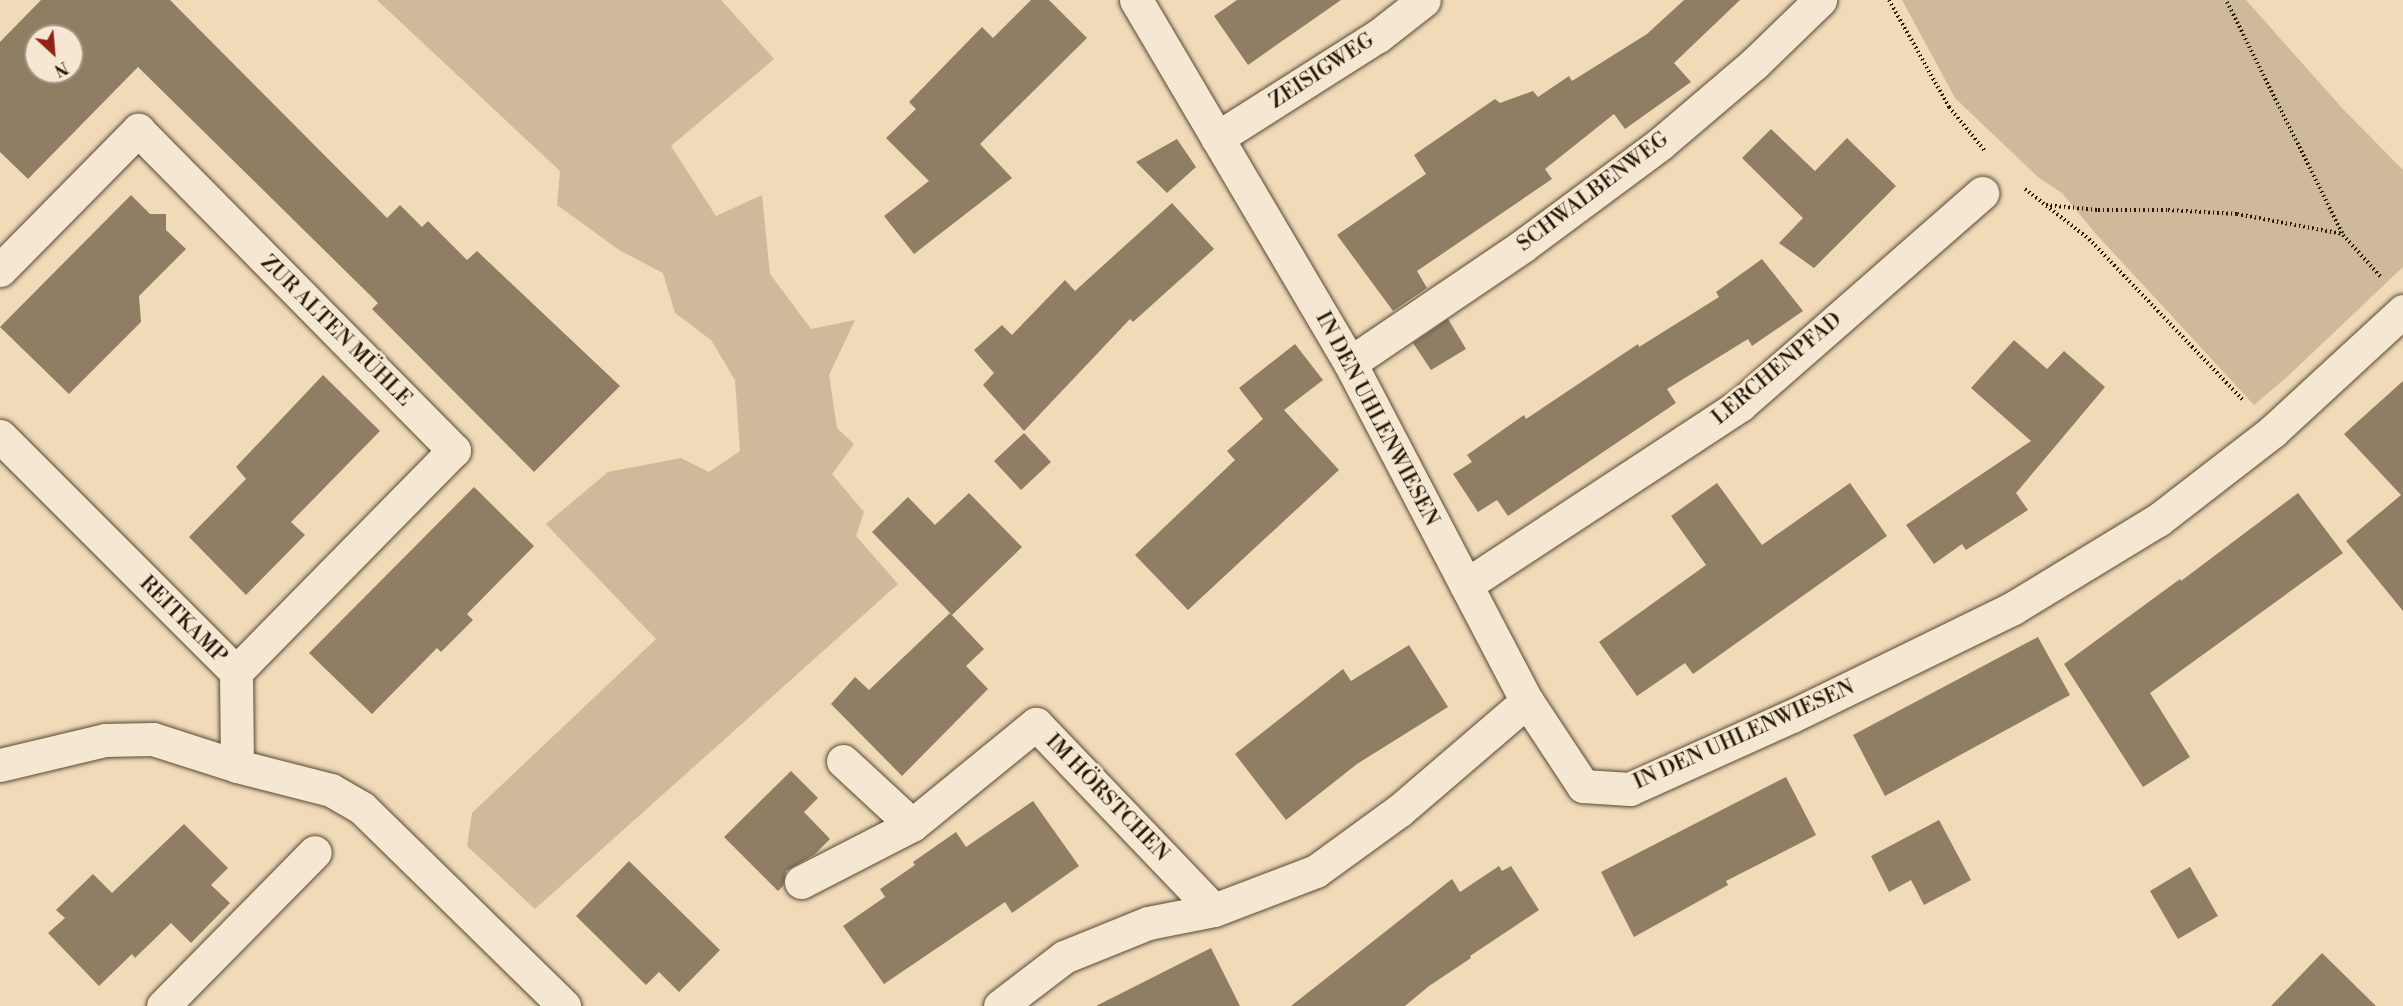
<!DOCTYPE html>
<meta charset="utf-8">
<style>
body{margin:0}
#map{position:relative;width:2403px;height:1006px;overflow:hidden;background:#f0dab8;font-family:"Libre Bodoni",serif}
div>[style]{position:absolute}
.green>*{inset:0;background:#ceb99a}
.building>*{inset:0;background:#8f7e64}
.path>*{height:4px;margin-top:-2px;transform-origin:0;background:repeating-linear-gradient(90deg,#261a09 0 1.5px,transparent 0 4.5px)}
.roads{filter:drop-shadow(0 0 2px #584a35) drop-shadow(0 0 2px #584a35)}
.minor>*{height:33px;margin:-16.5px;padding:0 16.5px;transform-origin:16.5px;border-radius:16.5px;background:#f5e7d1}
span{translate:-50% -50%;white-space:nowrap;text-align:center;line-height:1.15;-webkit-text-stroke:6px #f5e7d1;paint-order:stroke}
.street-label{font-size:21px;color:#261a09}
.north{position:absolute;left:24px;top:24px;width:60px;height:60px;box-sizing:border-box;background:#f5e7d1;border:2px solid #a29581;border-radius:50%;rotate:154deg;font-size:16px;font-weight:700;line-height:24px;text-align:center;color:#261a09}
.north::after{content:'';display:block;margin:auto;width:21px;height:27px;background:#8f2418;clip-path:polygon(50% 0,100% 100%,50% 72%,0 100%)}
</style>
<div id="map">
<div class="green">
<i style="clip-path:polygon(377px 0,721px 0,774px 59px,671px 146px,716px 216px,762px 195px,770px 274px,811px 329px,855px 320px,829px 375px,837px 428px,854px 444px,832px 474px,864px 512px,856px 536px,898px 584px,535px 909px,467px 846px,472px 813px,656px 639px,546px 524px,608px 472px,681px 458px,709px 472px,740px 451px,735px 380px,711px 340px,675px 313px,663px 273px,619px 250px,557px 205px,560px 171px)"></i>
<i style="clip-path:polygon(1902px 0,2246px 0,2342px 108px,2403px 170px,2403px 267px,2288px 376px,2254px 405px,2096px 234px,2062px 193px,2039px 178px,1955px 98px)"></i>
</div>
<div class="building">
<i style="clip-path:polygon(evenodd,41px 0,170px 0,387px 218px,400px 205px,422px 227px,428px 221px,467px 260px,477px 251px,620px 386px,534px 472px,372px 309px,378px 303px,138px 67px,28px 179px,0 152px,0 42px,41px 0,36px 36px,72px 36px,72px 72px,36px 72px,36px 36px)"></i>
<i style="clip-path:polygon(1031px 0,1049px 0,1087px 38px,980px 144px,1012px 178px,914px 254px,884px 216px,929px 181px,886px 138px,916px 109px,909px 102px,982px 27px,993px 38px)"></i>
<i style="clip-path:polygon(1237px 0,1341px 0,1248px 65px,1214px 16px)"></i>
<i style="clip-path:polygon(1684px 0,1740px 0,1674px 63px,1691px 82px,1625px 129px,1614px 114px,1545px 169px,1552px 179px,1417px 271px,1427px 288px,1393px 311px,1337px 235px,1426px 174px,1414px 155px,1495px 99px,1500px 103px,1533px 91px,1538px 97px,1569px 76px,1572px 81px,1647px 34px)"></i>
<i style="clip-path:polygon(1771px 129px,1815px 171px,1847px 138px,1896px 186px,1814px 268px,1779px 243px,1803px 218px,1742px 158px)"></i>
<i style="clip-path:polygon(1177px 139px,1196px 167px,1167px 193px,1136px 162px)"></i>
<i style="clip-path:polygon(131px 195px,150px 214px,166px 214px,166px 230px,186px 249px,139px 296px,141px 322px,69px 394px,0 327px)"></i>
<i style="clip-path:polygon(1172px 203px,1214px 249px,1133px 322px,1130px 319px,1024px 431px,983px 385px,994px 373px,974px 350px,1002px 325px,1012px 335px,1065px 280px,1075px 291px)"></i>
<i style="clip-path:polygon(1762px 259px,1803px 311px,1752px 346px,1748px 339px,1667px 389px,1676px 403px,1508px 516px,1497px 500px,1478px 512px,1453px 474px,1472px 462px,1467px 455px,1524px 415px,1526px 419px,1638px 344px,1639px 347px,1719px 297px,1716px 292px)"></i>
<i style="clip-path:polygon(1448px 319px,1466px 349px,1431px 370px,1413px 343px)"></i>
<i style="clip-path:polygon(2014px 340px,2047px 369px,2064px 351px,2105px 387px,2016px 493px,2028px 510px,1966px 550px,1962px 544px,1934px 564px,1906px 525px,2031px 441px,1971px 388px)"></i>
<i style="clip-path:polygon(1295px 344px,1323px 380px,1284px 410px,1339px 470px,1188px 610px,1135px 555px,1235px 460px,1227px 451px,1263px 419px,1239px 388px)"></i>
<i style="clip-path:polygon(323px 375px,380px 431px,291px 522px,305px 535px,246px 595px,189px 537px,246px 479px,236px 467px)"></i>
<i style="clip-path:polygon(2403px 381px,2403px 611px,2346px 541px,2401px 495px,2344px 434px)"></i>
<i style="clip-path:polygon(1024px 433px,1051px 462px,1021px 490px,994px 461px)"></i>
<i style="clip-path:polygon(1717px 483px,1762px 545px,1850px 483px,1887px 536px,1693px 674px,1685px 663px,1637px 696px,1599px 642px,1706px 565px,1671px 516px)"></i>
<i style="clip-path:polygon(474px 487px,534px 546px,467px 614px,473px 620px,441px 652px,437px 648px,372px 714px,309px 653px)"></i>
<i style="clip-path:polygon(969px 493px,1022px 547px,952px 615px,872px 532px,908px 497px,935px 525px)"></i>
<i style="clip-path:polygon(2298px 493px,2343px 553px,2150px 693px,2190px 757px,2143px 787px,2064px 664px,2180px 579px,2181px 581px)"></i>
<i style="clip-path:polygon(950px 613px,984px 649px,966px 666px,988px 689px,902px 776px,831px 704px,855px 677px,869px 690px)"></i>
<i style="clip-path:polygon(2038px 637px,2070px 695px,1885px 796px,1853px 735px)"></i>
<i style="clip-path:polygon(1409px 645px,1448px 707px,1357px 764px,1286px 820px,1235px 754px,1343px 669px,1351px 681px)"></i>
<i style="clip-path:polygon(791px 771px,818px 798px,804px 812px,830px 839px,815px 854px,786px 871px,783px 886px,778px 891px,724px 837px)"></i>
<i style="clip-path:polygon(1786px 777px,1816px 835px,1726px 881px,1728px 885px,1634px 937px,1601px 872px)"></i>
<i style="clip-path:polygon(1033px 801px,1079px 866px,1012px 913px,1005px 902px,884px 984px,843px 926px,885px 897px,880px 889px,915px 865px,913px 862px,956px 832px,966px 847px)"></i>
<i style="clip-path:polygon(1939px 820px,1971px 880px,1924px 905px,1911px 880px,1889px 892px,1871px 856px)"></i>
<i style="clip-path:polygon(184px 824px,228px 868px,211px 885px,230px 903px,191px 943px,171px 923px,135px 958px,132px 954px,99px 986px,48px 933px,65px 918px,56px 910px,93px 874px,112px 893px)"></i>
<i style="clip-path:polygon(629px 861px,720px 950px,679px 992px,659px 972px,646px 985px,576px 916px)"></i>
<i style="clip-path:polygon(1499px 866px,1502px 871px,1511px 866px,1539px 910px,1470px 956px,1471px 958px,1429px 986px,1405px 1006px,1291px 1006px,1452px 879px,1460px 892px)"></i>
<i style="clip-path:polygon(2190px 867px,2218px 916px,2178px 939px,2150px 891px)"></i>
<i style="clip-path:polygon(1211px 948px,1240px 1006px,1096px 1006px)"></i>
<i style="clip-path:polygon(2322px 953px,2376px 1006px,2271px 1006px)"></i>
</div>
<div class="path">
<i style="left:1889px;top:0;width:123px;rotate:60.7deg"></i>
<i style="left:1949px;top:107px;width:57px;rotate:50.7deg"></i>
<i style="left:2227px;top:2px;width:260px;rotate:63.5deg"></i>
<i style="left:2343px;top:235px;width:57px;rotate:47.9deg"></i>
<i style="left:2025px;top:189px;width:81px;rotate:38deg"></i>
<i style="left:2089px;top:239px;width:223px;rotate:46.3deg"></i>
<i style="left:2046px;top:205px;width:52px;rotate:5.5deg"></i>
<i style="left:2098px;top:210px;width:70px"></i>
<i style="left:2168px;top:210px;width:69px;rotate:3.3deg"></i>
<i style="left:2237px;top:214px;width:108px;rotate:10.7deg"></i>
</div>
<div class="roads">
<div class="minor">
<i style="left:1136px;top:0;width:421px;rotate:59.5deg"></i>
<i style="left:1350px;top:363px;width:382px;rotate:62.4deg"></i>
<i style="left:1527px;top:701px;width:102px;rotate:56.6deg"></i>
<i style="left:1583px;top:786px;width:47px;rotate:3.7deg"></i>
<i style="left:1630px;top:789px;width:178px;rotate:-24.3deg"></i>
<i style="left:1792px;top:716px;width:246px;rotate:-26deg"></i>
<i style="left:2013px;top:608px;width:170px;rotate:-31.3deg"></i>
<i style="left:2158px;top:520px;width:145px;rotate:-37.7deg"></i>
<i style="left:2273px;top:431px;width:177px;rotate:-42.7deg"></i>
<i style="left:1217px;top:138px;width:191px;rotate:-32.4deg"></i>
<i style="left:1378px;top:36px;width:58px;rotate:-38deg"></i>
<i style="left:0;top:270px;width:197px;rotate:-45.4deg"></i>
<i style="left:138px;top:130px;width:450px;rotate:45.4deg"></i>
<i style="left:454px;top:450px;width:311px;rotate:134.5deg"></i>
<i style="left:1350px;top:363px;width:210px;rotate:-34.1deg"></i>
<i style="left:1524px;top:245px;width:169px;rotate:-36.6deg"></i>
<i style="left:1660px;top:144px;width:123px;rotate:-40.4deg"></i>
<i style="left:1754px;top:64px;width:92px;rotate:-44.1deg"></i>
<i style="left:0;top:436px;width:334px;rotate:45deg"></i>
<i style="left:236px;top:672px;width:94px;rotate:89.4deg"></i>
<i style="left:1466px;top:585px;width:328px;rotate:-33.3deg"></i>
<i style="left:1740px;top:405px;width:322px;rotate:-41.2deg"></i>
<i style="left:843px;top:761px;width:94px;rotate:42.8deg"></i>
<i style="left:0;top:765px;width:108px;rotate:-13.4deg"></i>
<i style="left:105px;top:740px;width:48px;rotate:-1.2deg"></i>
<i style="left:153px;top:739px;width:88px;rotate:17.8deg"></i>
<i style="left:237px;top:766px;width:97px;rotate:14.3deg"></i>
<i style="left:331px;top:790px;width:36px;rotate:30deg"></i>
<i style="left:362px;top:808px;width:283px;rotate:44.4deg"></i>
<i style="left:801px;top:882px;width:125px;rotate:-27.2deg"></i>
<i style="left:912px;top:825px;width:160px;rotate:-39.2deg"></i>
<i style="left:1036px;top:724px;width:257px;rotate:46.3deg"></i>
<i style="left:163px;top:1006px;width:216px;rotate:-45.4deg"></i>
<i style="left:1000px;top:1006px;width:81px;rotate:-37.4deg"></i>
<i style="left:1064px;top:957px;width:91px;rotate:-22deg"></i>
<i style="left:1148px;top:923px;width:67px;rotate:-11.1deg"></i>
<i style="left:1214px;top:910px;width:109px;rotate:-20.9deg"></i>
<i style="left:1316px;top:871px;width:104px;rotate:-36deg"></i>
<i style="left:1400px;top:810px;width:167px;rotate:-40.6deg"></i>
</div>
</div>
<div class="street-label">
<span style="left:1322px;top:71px;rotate:-33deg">ZEISIGWEG</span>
<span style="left:1593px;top:192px;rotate:-37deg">SCHWALBENWEG</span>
<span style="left:336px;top:331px;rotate:45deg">ZUR ALTEN MÜHLE</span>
<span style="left:1777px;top:369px;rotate:-40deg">LERCHENPFAD</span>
<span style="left:1377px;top:419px;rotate:62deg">IN DEN UHLENWIESEN</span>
<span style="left:183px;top:620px;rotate:45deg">REITKAMP</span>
<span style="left:1744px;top:735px;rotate:-24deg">IN DEN UHLENWIESEN</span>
<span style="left:1107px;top:798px;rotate:46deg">IM HÖRSTCHEN</span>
</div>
<div class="north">N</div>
</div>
